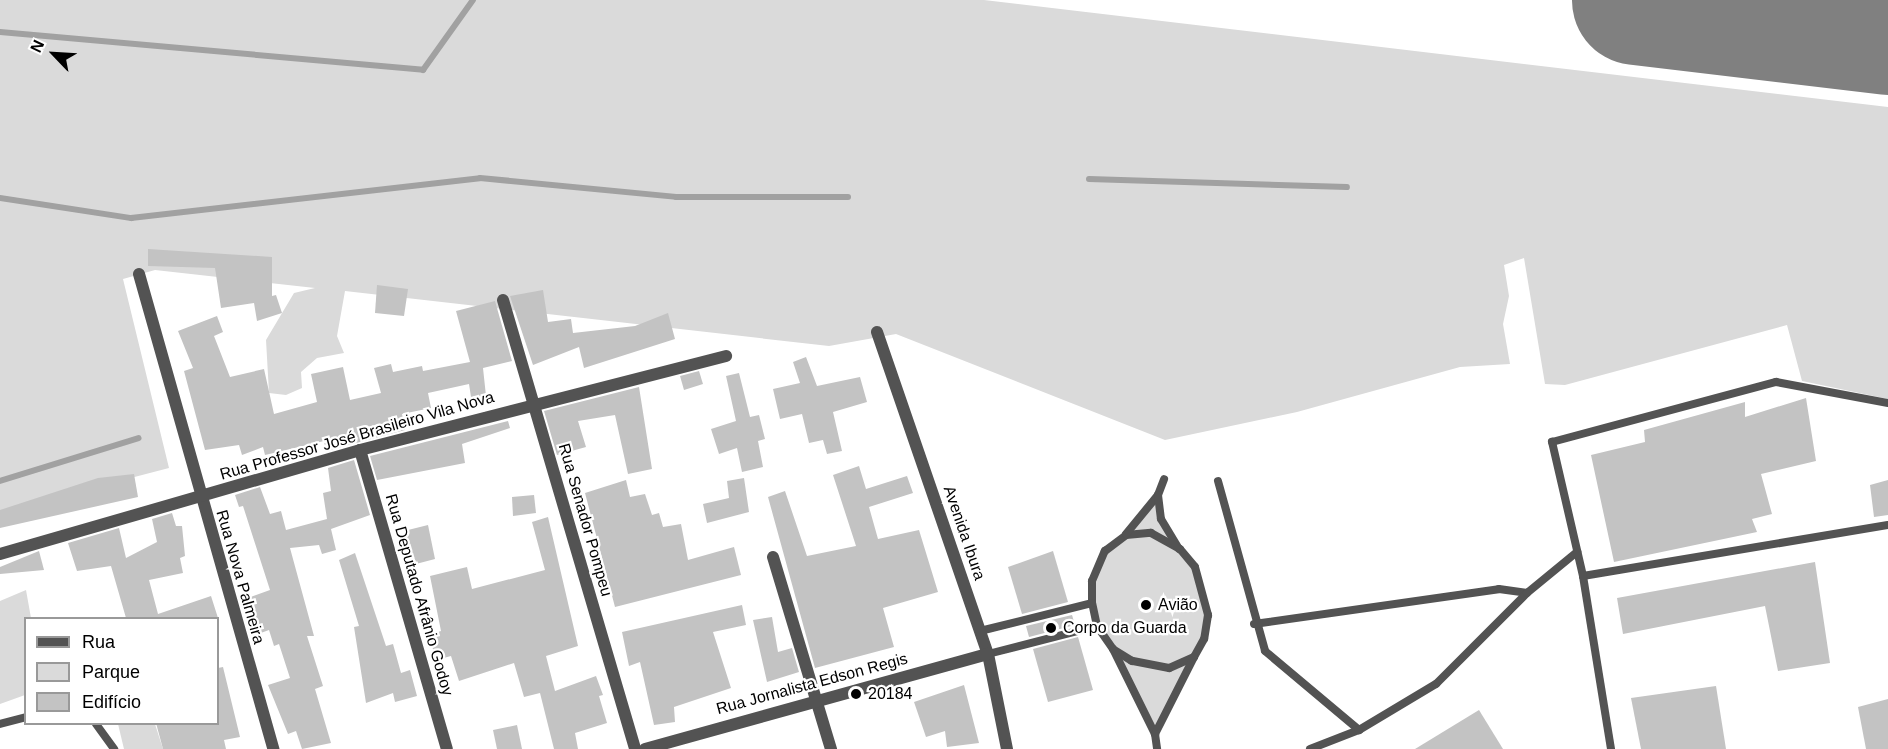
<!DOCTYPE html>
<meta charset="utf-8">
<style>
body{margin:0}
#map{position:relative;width:1888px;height:749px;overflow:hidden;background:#fff;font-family:Arial,sans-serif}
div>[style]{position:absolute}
.green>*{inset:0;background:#dadada}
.stream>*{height:6px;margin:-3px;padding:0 3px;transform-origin:3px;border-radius:3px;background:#a1a1a1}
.runway>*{height:129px;margin:-64.5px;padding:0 64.5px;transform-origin:64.5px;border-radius:64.5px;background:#808080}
.building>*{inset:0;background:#c3c3c3}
.lane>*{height:8px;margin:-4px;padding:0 4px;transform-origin:4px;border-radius:4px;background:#535353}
.street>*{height:12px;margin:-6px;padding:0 6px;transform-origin:6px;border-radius:6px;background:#535353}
.dots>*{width:16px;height:16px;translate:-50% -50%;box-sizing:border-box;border:3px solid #fff;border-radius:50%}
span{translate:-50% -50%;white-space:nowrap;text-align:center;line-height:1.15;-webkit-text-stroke:4.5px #fff;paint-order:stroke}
.street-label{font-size:16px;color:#000}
.poi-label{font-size:16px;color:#000}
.left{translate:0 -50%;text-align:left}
.legend{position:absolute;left:24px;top:617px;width:195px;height:108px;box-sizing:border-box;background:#fff;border:2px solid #999;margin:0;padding:8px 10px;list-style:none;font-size:18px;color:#000}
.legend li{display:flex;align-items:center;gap:12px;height:30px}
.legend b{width:30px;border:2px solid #999}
.north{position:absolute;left:24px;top:24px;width:60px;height:60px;-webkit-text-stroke:4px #fff;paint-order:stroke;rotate:295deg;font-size:16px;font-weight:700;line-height:24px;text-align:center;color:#000}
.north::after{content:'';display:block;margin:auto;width:21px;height:27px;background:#000;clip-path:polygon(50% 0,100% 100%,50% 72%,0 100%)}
</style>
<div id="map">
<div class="green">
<i style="clip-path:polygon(0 0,984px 0,1888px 107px,1888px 399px,1802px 381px,1787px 325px,1565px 385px,1545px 384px,1524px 258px,1504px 265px,1509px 296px,1503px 324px,1510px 364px,1460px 367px,1297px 412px,1165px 440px,896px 334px,829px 346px,345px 291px,337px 336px,344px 353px,317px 358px,301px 372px,302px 388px,286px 395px,269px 393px,266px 340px,294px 293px,315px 288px,155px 270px,123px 279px,169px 468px,0 512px)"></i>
<i style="clip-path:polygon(1158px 495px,1161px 519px,1195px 567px,1208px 615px,1204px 639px,1155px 734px,1097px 626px,1093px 580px,1105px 551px,1145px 517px)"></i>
<i style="clip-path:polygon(26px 590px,31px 618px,26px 618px,25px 695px,0 704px,0 601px)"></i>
<i style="clip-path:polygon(118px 724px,155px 724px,163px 749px,124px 749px)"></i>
</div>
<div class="stream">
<i style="left:0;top:32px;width:425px;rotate:5.1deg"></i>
<i style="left:423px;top:70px;width:86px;rotate:-54.5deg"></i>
<i style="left:1089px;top:179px;width:258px;rotate:1.8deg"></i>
<i style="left:0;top:198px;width:133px;rotate:8.7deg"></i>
<i style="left:131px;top:218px;width:351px;rotate:-6.5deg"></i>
<i style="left:480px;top:178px;width:197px;rotate:5.5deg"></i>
<i style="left:676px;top:197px;width:172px"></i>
<i style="left:0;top:481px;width:145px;rotate:-17.2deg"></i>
</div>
<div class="runway">
<i style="left:1636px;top:0;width:254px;rotate:6.8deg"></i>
</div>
<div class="building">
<i style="clip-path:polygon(148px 249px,272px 257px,272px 296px,276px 295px,282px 313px,257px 321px,254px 303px,221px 308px,215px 268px,148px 266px)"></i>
<i style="clip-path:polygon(377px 285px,408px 289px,404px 316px,375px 313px)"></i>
<i style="clip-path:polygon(543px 290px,548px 322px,571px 319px,573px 333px,635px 326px,668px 313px,675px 339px,584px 368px,579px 347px,533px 365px,510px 296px)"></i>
<i style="clip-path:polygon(495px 301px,512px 361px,483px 368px,486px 396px,471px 397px,469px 384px,428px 393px,431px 408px,402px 414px,405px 430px,326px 451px,324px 441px,265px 455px,263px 447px,242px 455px,239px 445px,205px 450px,184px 371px,193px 368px,178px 331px,217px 316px,223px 332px,214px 336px,230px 377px,264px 369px,274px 414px,317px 402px,311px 374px,343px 367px,350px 400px,381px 393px,374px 368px,391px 364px,393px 372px,422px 366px,423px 371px,470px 362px,456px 311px)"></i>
<i style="clip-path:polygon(806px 357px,817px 386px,860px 377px,867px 402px,833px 412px,842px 451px,827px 454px,823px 440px,809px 443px,802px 414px,780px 419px,773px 389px,800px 383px,793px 362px)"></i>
<i style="clip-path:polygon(699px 371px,703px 384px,684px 390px,680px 376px)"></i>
<i style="clip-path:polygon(739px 373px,750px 417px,759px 415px,765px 439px,758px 441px,763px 467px,742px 472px,737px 448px,719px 454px,711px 429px,736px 421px,726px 376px)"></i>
<i style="clip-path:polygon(639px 387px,652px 469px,628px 474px,615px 415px,578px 421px,586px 447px,557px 455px,544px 411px)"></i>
<i style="clip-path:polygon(1806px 398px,1816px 461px,1761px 474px,1772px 514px,1752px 519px,1757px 532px,1614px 562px,1591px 455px,1645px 442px,1644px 430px,1745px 402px,1745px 417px)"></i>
<i style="clip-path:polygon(508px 421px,510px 428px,462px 444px,465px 463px,377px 480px,370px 456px)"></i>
<i style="clip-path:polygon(354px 460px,370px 515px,331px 529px,336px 550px,322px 554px,319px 545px,290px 548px,314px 636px,307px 636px,323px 686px,315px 689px,331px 743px,302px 749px,296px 731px,288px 734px,268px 685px,290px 678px,279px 644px,274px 646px,269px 630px,258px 634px,248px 598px,270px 590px,243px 506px,239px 507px,235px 495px,260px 487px,270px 514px,281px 511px,286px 530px,327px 519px,323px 493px,331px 491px,328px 468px)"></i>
<i style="clip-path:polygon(859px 466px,866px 489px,907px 476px,913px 493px,869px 507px,878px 539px,919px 530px,938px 592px,883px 608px,894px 647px,815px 668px,768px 497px,785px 491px,807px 556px,856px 546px,833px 475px)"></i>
<i style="clip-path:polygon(134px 474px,138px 497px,0 528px,0 510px,98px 478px)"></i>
<i style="clip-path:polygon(744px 478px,749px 512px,707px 523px,703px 504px,729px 498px,727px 481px)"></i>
<i style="clip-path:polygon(626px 480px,630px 497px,645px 494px,652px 515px,659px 513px,663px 527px,681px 524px,688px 560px,734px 547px,741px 575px,615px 607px,585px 493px)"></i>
<i style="clip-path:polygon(1888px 480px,1888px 515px,1874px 517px,1870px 485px)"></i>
<i style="clip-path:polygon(534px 495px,536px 513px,513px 516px,512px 497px)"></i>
<i style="clip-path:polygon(172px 513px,176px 526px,182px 526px,185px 556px,180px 558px,183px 573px,149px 580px,158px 614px,211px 596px,218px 618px,126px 618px,111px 566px,77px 571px,68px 543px,119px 528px,126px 558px,157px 542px,152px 519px)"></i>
<i style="clip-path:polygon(548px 517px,578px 646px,546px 656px,555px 691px,596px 676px,603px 695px,599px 696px,607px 723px,575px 733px,578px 749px,554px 749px,540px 693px,524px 697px,514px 663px,459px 681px,451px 656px,436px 660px,429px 635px,441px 631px,430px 576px,467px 567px,472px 589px,545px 570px,532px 522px)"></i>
<i style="clip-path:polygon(428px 525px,435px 559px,412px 565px,404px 531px)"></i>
<i style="clip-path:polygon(39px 551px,44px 570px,0 574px,0 567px)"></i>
<i style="clip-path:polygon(1053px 551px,1068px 602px,1022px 614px,1008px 567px)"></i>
<i style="clip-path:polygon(355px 553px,386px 646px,393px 644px,401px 673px,410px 670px,417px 696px,395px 702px,393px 693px,366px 703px,354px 627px,359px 626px,339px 560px)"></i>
<i style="clip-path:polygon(1815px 562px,1830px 663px,1778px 671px,1765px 606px,1623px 634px,1617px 598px)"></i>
<i style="clip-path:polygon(742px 605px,746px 625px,713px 632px,731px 688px,674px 707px,675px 722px,654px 725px,640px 662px,629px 666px,622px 632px)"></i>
<i style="clip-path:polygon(1072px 615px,1075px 625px,1029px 637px,1026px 626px)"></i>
<i style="clip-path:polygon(772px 617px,778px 652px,792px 648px,799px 672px,767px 682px,753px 620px)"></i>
<i style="clip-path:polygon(1078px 637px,1093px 690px,1048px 702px,1033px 649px)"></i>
<i style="clip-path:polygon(223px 667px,240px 737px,224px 740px,226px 749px,163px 749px,156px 723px,218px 723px,218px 668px)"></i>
<i style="clip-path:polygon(964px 685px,979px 743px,947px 747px,945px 731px,926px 737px,914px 702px)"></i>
<i style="clip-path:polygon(1716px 686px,1726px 749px,1641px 749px,1631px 698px)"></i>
<i style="clip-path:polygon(1888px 699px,1888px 749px,1866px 749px,1858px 707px)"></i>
<i style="clip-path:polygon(1479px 710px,1503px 749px,1415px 749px)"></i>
<i style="clip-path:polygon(517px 725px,522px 749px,497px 749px,493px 730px)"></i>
</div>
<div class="lane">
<i style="left:1218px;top:481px;width:176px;rotate:74.5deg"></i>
<i style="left:1265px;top:651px;width:123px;rotate:40deg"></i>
<i style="left:1158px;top:495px;width:17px;rotate:-69deg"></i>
<i style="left:1151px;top:533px;width:33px;rotate:29deg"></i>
<i style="left:1180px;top:549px;width:23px;rotate:50deg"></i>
<i style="left:1195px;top:567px;width:50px;rotate:74.8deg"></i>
<i style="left:1208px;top:615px;width:24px;rotate:99deg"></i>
<i style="left:1204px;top:639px;width:21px;rotate:119deg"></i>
<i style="left:1194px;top:657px;width:27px;rotate:156deg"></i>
<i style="left:1169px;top:668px;width:38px;rotate:-169deg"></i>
<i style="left:1132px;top:661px;width:22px;rotate:-148deg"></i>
<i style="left:1113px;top:649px;width:28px;rotate:-125deg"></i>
<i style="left:1097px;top:626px;width:24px;rotate:-102deg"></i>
<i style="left:1092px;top:603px;width:22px;rotate:-90deg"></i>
<i style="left:1092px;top:581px;width:33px;rotate:-67deg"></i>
<i style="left:1105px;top:551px;width:26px;rotate:-37deg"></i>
<i style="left:1126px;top:535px;width:25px;rotate:-5deg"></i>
<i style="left:1126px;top:534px;width:50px;rotate:-50.6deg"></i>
<i style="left:1158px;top:495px;width:24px;rotate:83deg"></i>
<i style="left:1161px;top:519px;width:35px;rotate:59deg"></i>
<i style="left:1583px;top:576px;width:309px;rotate:-9.5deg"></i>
<i style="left:1254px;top:624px;width:247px;rotate:-8.1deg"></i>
<i style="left:1499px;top:589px;width:28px;rotate:8deg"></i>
<i style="left:980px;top:631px;width:115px;rotate:-14deg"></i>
<i style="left:1113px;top:649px;width:95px;rotate:63.7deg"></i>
<i style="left:1155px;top:734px;width:86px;rotate:-63.1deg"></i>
<i style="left:988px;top:654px;width:113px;rotate:-14.4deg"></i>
<i style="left:0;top:724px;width:27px;rotate:-15deg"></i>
<i style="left:96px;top:724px;width:31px;rotate:54deg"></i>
<i style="left:1155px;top:734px;width:15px;rotate:82deg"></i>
<i style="left:1310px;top:749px;width:53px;rotate:-21.2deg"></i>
<i style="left:1359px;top:730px;width:90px;rotate:-30.9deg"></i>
<i style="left:1436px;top:684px;width:129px;rotate:-45deg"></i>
<i style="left:1527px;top:593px;width:65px;rotate:-39.4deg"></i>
<i style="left:1611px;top:749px;width:175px;rotate:-99.2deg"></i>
<i style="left:1583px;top:576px;width:138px;rotate:-103deg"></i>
<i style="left:1552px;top:442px;width:232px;rotate:-15deg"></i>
<i style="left:1776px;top:382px;width:114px;rotate:10.6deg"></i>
</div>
<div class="street">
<i style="left:139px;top:274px;width:494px;rotate:74.2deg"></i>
<i style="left:503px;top:300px;width:468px;rotate:73.6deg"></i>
<i style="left:877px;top:332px;width:341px;rotate:71deg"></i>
<i style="left:988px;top:654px;width:97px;rotate:78.7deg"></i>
<i style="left:360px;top:450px;width:311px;rotate:73.8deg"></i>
<i style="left:0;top:554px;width:375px;rotate:-16.1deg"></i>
<i style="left:360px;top:450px;width:378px;rotate:-14.4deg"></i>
<i style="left:773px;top:557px;width:201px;rotate:73.2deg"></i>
<i style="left:645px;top:749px;width:356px;rotate:-15.5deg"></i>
</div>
<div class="dots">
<i style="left:1146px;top:605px;background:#000"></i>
<i style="left:1051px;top:628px;background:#000"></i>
<i style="left:856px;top:694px;background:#000"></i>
</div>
<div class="street-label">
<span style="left:357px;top:436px;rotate:-16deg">Rua Professor José Brasileiro Vila Nova</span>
<span style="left:585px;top:520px;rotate:74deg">Rua Senador Pompeu</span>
<span style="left:964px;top:533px;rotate:71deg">Avenida Ibura</span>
<span style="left:240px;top:577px;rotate:74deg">Rua Nova Palmeira</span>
<span style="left:419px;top:595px;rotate:74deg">Rua Deputado Afrânio Godoy</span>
<span style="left:812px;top:684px;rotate:-15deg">Rua Jornalista Edson Regis</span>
</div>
<div class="poi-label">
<span class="left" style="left:1158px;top:605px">Avião</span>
<span class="left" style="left:1063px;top:628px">Corpo da Guarda</span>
<span class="left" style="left:868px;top:694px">20184</span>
</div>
<ul class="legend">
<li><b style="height:8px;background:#535353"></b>Rua</li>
<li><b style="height:16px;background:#dadada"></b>Parque</li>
<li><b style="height:16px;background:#c3c3c3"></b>Edifício</li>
</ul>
<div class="north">N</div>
</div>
